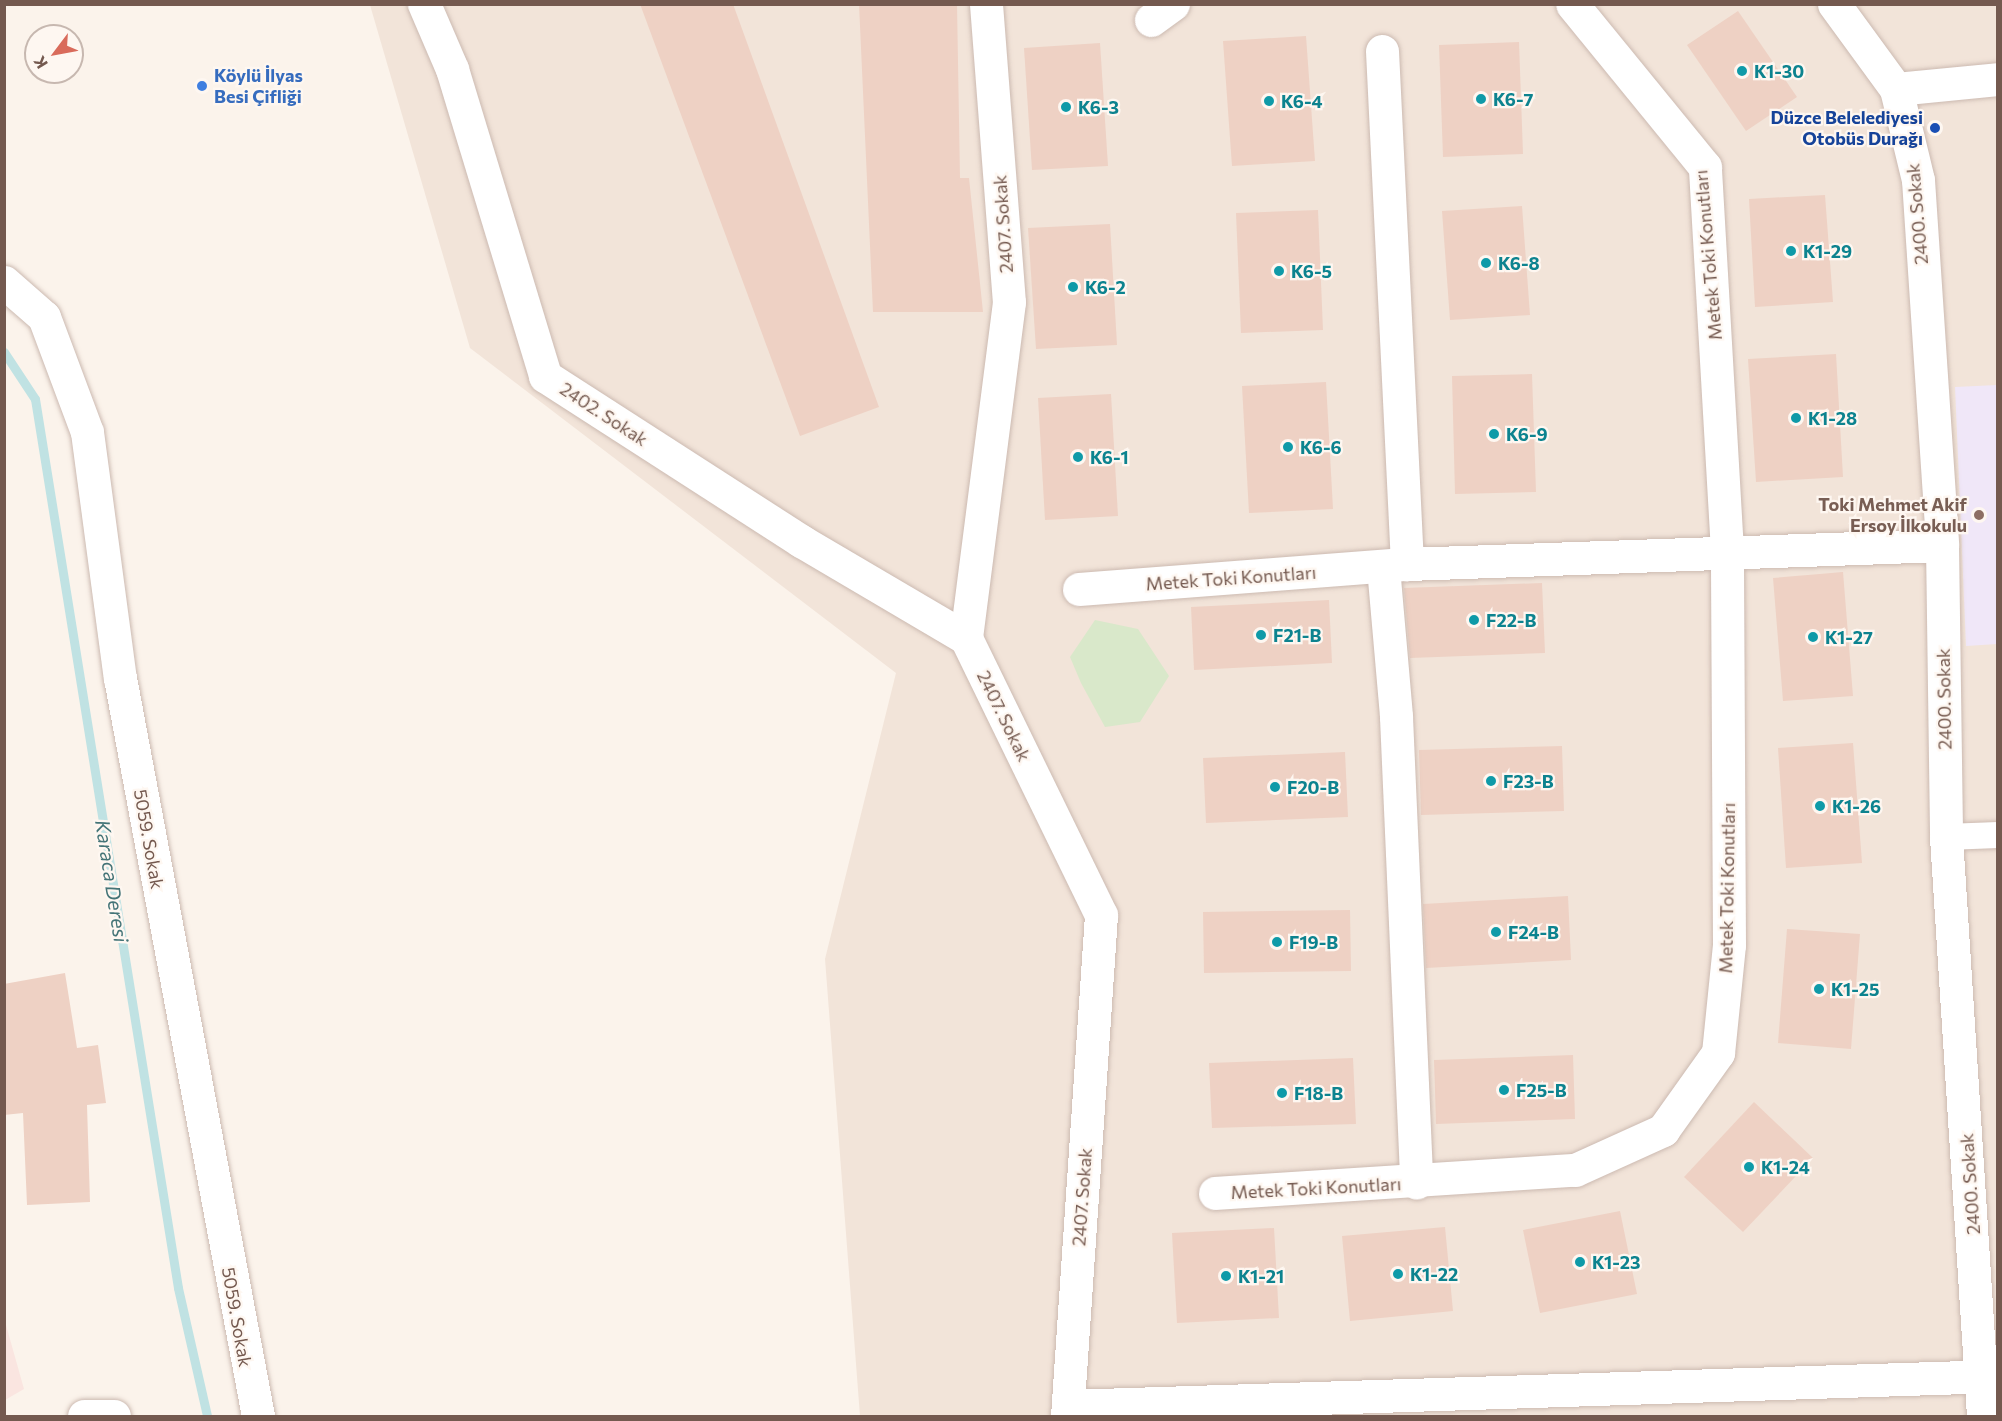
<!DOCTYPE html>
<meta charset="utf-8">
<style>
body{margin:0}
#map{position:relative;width:2002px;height:1421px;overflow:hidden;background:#fbf3eb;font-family:Commissioner,sans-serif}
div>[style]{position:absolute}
.residential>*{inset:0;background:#f2e4d9}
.commercial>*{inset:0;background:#fae5e0}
.education>*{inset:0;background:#f0e7f8}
.green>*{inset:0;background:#d9e8ca}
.stream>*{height:9px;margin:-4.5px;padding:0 4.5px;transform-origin:4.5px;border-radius:4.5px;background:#c0e2e3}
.building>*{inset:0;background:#eed1c4}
.roads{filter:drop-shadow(0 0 2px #ccbab1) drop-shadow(0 0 2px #ccbab1)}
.pedestrian>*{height:26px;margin:-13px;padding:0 13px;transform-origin:13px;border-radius:13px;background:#fff}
.minor>*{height:33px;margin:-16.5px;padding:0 16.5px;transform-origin:16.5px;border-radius:16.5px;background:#fff}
.secondary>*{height:33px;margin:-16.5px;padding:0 16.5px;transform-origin:16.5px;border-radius:16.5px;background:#fff}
.dots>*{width:16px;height:16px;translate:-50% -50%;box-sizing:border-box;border:3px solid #fef7f1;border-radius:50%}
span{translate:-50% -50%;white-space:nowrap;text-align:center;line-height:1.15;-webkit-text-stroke:4.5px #fef7f1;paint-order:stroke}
.culture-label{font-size:18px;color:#0d838f;font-weight:700}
.left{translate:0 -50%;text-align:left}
.shop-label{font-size:18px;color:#366cbe;font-weight:700}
.transit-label{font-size:18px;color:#164399;font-weight:700}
.right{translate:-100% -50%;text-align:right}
.street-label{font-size:18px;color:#74594f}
.education-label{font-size:18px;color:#785e54;font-weight:700}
.water-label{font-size:20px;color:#447477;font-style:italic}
.frame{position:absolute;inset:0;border:6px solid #74594f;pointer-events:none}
.north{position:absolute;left:24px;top:24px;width:60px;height:60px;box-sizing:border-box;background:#fef7f1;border:2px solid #c7b8b0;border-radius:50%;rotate:238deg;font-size:16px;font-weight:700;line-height:24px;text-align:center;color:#74594f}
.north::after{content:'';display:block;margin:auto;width:21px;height:27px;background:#d96b5b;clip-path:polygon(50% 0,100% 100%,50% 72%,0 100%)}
</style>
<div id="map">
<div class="residential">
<i style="clip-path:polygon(370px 5px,1997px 5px,1997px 1416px,860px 1416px,825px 959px,896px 673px,470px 348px)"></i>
</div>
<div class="commercial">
<i style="clip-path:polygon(4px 1318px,24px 1389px,5px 1400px,4px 1400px)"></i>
</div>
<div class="education">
<i style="clip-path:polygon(1997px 385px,1997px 644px,1966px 646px,1955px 387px)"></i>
</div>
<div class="green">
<i style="clip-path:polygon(1095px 620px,1138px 629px,1169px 676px,1140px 722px,1105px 727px,1081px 683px,1070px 657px)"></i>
</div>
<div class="stream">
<i style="left:4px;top:352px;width:56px;rotate:56.6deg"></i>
<i style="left:35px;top:399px;width:900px;rotate:80.86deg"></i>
<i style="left:178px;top:1288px;width:131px;rotate:77.2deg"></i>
</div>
<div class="building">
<i style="clip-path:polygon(640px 4px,733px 4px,879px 407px,800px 436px)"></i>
<i style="clip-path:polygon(859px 4px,957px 4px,960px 178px,969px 178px,983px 312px,873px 312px)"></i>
<i style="clip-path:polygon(1738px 11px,1797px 97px,1746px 131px,1687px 45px)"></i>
<i style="clip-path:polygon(1306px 36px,1315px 161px,1232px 166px,1223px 41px)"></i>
<i style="clip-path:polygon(1519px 42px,1523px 154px,1443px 157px,1439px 45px)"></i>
<i style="clip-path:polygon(1100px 43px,1108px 166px,1032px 170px,1024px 48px)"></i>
<i style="clip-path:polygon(1825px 195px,1833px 302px,1755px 307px,1749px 199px)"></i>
<i style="clip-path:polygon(1522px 206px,1530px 315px,1450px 320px,1442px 211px)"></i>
<i style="clip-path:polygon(1318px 210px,1323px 330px,1241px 333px,1236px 213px)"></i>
<i style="clip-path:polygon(1110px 224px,1117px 345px,1036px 349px,1028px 228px)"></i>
<i style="clip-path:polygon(1836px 354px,1843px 477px,1756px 482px,1748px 359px)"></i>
<i style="clip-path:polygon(1532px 374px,1536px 492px,1455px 494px,1452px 376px)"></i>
<i style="clip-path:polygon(1326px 382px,1333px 509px,1249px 513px,1242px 386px)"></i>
<i style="clip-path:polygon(1111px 394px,1118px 516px,1045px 520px,1038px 398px)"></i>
<i style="clip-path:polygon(1843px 572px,1853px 696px,1783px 701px,1773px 578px)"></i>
<i style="clip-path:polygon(1542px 583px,1545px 653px,1410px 658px,1404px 588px)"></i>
<i style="clip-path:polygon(1329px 600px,1332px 663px,1194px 670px,1191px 607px)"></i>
<i style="clip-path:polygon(1853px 743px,1862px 863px,1786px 868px,1778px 748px)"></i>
<i style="clip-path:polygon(1562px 746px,1564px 811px,1421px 815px,1419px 750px)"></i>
<i style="clip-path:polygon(1345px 752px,1348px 817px,1206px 823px,1203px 758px)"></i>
<i style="clip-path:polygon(1568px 896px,1571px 960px,1426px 968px,1423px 904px)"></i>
<i style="clip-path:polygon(1350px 910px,1351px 971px,1204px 973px,1203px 912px)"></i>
<i style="clip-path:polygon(1787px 929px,1860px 934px,1851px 1049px,1778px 1043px)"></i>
<i style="clip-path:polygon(65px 973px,77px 1048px,98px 1045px,106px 1103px,87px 1105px,90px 1202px,27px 1205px,23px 1113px,4px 1115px,4px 984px)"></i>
<i style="clip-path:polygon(1573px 1055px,1575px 1119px,1436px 1124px,1434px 1060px)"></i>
<i style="clip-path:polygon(1353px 1058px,1356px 1124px,1212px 1128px,1209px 1063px)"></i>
<i style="clip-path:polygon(1754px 1102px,1813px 1158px,1743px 1232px,1684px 1177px)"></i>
<i style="clip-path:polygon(1620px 1211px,1637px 1294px,1540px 1313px,1523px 1230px)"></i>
<i style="clip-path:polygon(1445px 1227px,1453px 1311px,1350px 1321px,1342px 1236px)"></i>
<i style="clip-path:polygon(1274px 1228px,1279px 1318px,1177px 1323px,1172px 1233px)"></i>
</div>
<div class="roads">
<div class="pedestrian">
<i style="left:1946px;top:837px;width:52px;rotate:-2.2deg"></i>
</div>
<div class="minor">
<i style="left:424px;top:4px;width:71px;rotate:66.7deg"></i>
<i style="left:452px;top:69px;width:321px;rotate:73.1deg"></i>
<i style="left:545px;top:376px;width:305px;rotate:32.8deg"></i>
<i style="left:801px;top:541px;width:191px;rotate:30.5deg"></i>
<i style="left:986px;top:4px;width:299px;rotate:85.6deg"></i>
<i style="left:1009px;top:302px;width:339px;rotate:97.3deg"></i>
<i style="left:966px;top:638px;width:308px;rotate:64deg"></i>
<i style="left:1101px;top:915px;width:502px;rotate:93.88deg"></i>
<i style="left:1151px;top:20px;width:27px;rotate:-36deg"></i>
<i style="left:1382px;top:51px;width:514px;rotate:87.21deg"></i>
<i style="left:1896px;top:89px;width:102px;rotate:-5.6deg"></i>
<i style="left:4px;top:282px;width:53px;rotate:41.2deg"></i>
<i style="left:44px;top:317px;width:123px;rotate:69.5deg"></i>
<i style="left:87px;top:432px;width:248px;rotate:82.4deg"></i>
<i style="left:120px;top:678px;width:751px;rotate:79.41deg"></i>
<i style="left:1383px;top:567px;width:151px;rotate:85deg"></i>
<i style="left:1396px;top:717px;width:466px;rotate:87.5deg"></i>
<i style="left:1079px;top:589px;width:329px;rotate:-4.4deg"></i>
<i style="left:1407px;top:564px;width:535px;rotate:-2.03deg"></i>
<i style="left:1215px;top:1193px;width:361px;rotate:-3.7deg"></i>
<i style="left:1575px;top:1170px;width:97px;rotate:-24.4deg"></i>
<i style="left:1663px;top:1130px;width:95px;rotate:-54.5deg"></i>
<i style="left:1718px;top:1053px;width:109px;rotate:-84.2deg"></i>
<i style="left:1729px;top:945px;width:394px;rotate:-90.3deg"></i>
<i style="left:1727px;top:551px;width:385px;rotate:-93.3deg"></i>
<i style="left:1705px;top:167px;width:210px;rotate:-129.2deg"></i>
<i style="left:1068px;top:1406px;width:930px;rotate:-1.85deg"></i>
<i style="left:84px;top:1416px;width:30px"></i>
</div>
<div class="secondary">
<i style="left:1834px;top:4px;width:105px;rotate:53.9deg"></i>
<i style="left:1896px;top:89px;width:94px;rotate:76.4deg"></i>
<i style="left:1918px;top:180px;width:366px;rotate:86.2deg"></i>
<i style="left:1942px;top:545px;width:292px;rotate:89.2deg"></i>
<i style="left:1946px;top:837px;width:580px;rotate:86.34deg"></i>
</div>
</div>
<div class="dots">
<i style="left:1742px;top:71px;background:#0f9aa8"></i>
<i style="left:202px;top:86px;background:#3f7fe0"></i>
<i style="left:1481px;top:99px;background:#0f9aa8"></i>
<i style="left:1269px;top:101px;background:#0f9aa8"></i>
<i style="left:1066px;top:107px;background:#0f9aa8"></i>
<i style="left:1935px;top:128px;background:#1a4fb4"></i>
<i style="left:1791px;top:251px;background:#0f9aa8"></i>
<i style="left:1486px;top:263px;background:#0f9aa8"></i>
<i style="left:1279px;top:271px;background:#0f9aa8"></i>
<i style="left:1073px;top:287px;background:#0f9aa8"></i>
<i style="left:1796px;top:418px;background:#0f9aa8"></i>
<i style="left:1494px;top:434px;background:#0f9aa8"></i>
<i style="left:1288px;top:447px;background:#0f9aa8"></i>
<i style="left:1078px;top:457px;background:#0f9aa8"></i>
<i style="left:1979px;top:515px;background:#8d6e63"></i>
<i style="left:1474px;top:620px;background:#0f9aa8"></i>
<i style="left:1261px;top:635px;background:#0f9aa8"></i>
<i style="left:1813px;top:637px;background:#0f9aa8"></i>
<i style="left:1491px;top:781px;background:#0f9aa8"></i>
<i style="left:1275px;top:787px;background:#0f9aa8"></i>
<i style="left:1820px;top:806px;background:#0f9aa8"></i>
<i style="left:1496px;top:932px;background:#0f9aa8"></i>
<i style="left:1277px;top:942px;background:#0f9aa8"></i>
<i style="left:1819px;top:989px;background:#0f9aa8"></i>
<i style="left:1504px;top:1090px;background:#0f9aa8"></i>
<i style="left:1282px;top:1093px;background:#0f9aa8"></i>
<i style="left:1749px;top:1167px;background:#0f9aa8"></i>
<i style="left:1580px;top:1262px;background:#0f9aa8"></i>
<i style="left:1398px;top:1274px;background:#0f9aa8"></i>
<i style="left:1226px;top:1276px;background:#0f9aa8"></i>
</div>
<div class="culture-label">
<span class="left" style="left:1754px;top:71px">K1-30</span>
<span class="left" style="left:1493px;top:99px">K6-7</span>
<span class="left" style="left:1281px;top:101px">K6-4</span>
<span class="left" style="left:1078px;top:107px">K6-3</span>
<span class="left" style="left:1803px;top:251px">K1-29</span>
<span class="left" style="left:1498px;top:263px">K6-8</span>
<span class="left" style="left:1291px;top:271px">K6-5</span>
<span class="left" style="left:1085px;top:287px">K6-2</span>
<span class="left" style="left:1808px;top:418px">K1-28</span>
<span class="left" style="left:1506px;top:434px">K6-9</span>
<span class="left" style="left:1300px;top:447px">K6-6</span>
<span class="left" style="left:1090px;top:457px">K6-1</span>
<span class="left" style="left:1486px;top:620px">F22-B</span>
<span class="left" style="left:1273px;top:635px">F21-B</span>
<span class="left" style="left:1825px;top:637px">K1-27</span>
<span class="left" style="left:1503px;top:781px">F23-B</span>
<span class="left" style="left:1287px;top:787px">F20-B</span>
<span class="left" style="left:1832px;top:806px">K1-26</span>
<span class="left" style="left:1508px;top:932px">F24-B</span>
<span class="left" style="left:1289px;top:942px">F19-B</span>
<span class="left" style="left:1831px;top:989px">K1-25</span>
<span class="left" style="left:1516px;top:1090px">F25-B</span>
<span class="left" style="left:1294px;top:1093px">F18-B</span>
<span class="left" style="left:1761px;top:1167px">K1-24</span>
<span class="left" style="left:1592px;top:1262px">K1-23</span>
<span class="left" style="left:1410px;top:1274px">K1-22</span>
<span class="left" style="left:1238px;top:1276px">K1-21</span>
</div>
<div class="shop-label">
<span class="left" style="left:214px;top:86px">Köylü İlyas<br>Besi Çifliği</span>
</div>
<div class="transit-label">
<span class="right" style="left:1923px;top:128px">Düzce Belelediyesi<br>Otobüs Durağı</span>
</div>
<div class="street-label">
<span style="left:1917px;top:214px;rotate:-95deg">2400. Sokak</span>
<span style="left:1003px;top:224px;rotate:-94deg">2407. Sokak</span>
<span style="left:1708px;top:255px;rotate:-95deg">Metek Toki Konutları</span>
<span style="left:604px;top:414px;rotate:33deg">2402. Sokak</span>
<span style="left:1231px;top:578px;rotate:-4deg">Metek Toki Konutları</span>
<span style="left:1944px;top:699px;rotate:-91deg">2400. Sokak</span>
<span style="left:1004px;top:716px;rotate:64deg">2407. Sokak</span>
<span style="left:149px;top:839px;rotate:80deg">5059. Sokak</span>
<span style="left:1727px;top:888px;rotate:-89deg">Metek Toki Konutları</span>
<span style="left:1970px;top:1184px;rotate:-94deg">2400. Sokak</span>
<span style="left:1316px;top:1188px;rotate:-3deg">Metek Toki Konutları</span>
<span style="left:1082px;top:1197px;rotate:-86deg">2407. Sokak</span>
<span style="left:237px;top:1317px;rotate:80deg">5059. Sokak</span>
</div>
<div class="education-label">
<span class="right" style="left:1967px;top:515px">Toki Mehmet Akif<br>Ersoy İlkokulu</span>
</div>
<div class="water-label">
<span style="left:112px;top:881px;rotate:81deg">Karaca Deresi</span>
</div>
<div class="frame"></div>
<div class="north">K</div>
</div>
